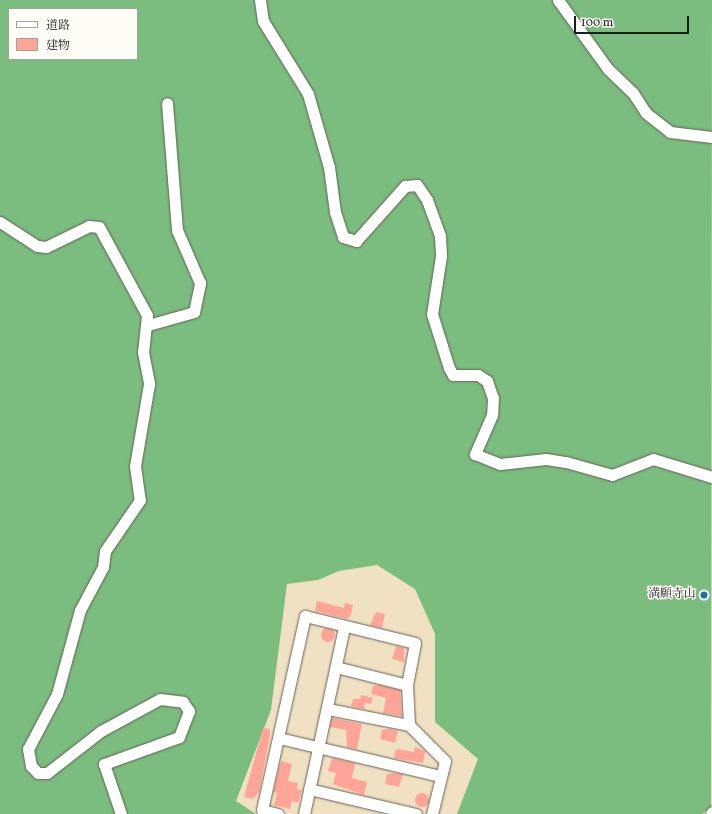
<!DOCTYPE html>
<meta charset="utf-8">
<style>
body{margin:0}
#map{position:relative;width:712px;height:814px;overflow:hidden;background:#f0e1c3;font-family:Vollkorn,"Noto Serif JP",serif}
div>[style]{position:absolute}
.forest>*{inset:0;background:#7abd7f}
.building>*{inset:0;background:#fea598}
.round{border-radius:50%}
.roads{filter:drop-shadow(0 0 1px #666156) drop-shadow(0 0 1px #666156)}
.minor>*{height:11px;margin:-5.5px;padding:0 5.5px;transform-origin:5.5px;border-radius:5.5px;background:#fff}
.dots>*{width:11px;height:11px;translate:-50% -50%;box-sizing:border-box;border:2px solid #fdfcf7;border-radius:50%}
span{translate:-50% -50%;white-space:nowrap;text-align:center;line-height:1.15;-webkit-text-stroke:3px #fdfcf7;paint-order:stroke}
.poi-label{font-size:12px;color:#1c1c1c}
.right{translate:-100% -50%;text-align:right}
.legend{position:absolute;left:8px;top:8px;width:130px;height:52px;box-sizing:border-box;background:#fdfcf7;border:1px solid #a3a29f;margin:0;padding:5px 7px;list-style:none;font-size:12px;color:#1c1c1c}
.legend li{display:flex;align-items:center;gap:8px;height:20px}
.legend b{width:20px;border:1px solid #a3a29f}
.scale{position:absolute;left:574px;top:16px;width:115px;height:18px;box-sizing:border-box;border:2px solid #1c1c1c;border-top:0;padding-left:5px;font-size:12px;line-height:14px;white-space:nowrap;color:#1c1c1c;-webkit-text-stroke:3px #fdfcf7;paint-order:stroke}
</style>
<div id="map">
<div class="forest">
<i style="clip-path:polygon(evenodd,0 0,712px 0,711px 807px,702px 814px,457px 814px,478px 759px,435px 722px,435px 634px,415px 589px,377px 565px,339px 571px,318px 580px,287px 584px,271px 710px,236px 801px,256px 814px,0 814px,0 0,9px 9px,137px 9px,137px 59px,9px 59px,9px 9px)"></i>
</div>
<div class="building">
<i style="clip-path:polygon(317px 601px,344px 608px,345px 603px,353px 605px,351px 615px,347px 619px,315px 611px)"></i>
<i style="clip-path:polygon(376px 612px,385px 614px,382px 628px,370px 625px)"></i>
<i class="round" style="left:321px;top:628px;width:14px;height:14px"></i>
<i style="clip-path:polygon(396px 646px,404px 648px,404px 662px,392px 659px)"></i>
<i style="clip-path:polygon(380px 685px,400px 690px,402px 716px,383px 713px,386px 698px,371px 694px,373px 686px)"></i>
<i style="clip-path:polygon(361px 695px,373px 698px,371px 704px,365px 703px,364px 709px,351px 706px,353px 699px,360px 699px)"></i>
<i style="clip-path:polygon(332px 718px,362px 724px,357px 749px,347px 747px,346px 730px,330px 727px)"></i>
<i style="clip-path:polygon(263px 728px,270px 729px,270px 735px,259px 792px,253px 799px,244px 797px)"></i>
<i style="clip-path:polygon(390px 729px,398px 731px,395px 743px,380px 739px,382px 730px)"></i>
<i style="clip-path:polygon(415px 747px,425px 751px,423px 763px,394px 758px,396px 749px,414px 752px)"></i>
<i style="clip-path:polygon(332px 758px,355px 763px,352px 778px,367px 782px,364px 795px,333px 784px,336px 773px,328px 771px)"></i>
<i style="clip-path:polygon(281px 761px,292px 764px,288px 781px,298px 783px,297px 789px,302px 790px,298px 803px,292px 801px,290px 809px,274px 805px,277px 793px,273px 792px)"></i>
<i style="clip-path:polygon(395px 773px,403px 774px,399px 787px,385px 784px,387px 774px)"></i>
<i class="round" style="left:415px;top:793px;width:14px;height:14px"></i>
</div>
<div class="roads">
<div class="minor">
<i style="left:260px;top:0;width:21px;rotate:82deg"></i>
<i style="left:263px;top:21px;width:86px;rotate:58.3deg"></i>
<i style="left:308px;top:94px;width:76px;rotate:74deg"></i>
<i style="left:329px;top:167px;width:45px;rotate:82.4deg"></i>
<i style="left:335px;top:212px;width:26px;rotate:72deg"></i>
<i style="left:343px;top:237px;width:14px;rotate:17deg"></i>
<i style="left:356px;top:241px;width:74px;rotate:-48.3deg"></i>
<i style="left:405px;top:186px;width:12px;rotate:-5deg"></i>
<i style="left:417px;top:185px;width:18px;rotate:56deg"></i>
<i style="left:427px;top:200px;width:38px;rotate:70deg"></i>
<i style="left:440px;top:236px;width:20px;rotate:87deg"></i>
<i style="left:441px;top:256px;width:59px;rotate:98.8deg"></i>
<i style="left:432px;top:314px;width:57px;rotate:72.5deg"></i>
<i style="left:449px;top:368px;width:8px;rotate:60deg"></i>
<i style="left:453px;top:375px;width:25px"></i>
<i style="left:478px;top:375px;width:11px;rotate:34deg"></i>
<i style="left:487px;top:381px;width:18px;rotate:71deg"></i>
<i style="left:493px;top:398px;width:17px;rotate:93deg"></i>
<i style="left:492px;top:415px;width:43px;rotate:113.6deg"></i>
<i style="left:475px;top:454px;width:27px;rotate:22deg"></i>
<i style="left:500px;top:464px;width:46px;rotate:-6.2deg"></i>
<i style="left:546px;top:459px;width:20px;rotate:9deg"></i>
<i style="left:566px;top:462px;width:48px;rotate:15.8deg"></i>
<i style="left:612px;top:475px;width:44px;rotate:-21.3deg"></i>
<i style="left:653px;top:459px;width:62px;rotate:17deg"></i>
<i style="left:558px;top:0;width:85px;rotate:54.1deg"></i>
<i style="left:608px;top:69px;width:35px;rotate:44deg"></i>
<i style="left:633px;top:93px;width:24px;rotate:57deg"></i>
<i style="left:646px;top:113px;width:31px;rotate:38deg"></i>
<i style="left:670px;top:132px;width:42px;rotate:6.8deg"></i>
<i style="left:0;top:222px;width:44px;rotate:33deg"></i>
<i style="left:37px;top:246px;width:9px;rotate:6deg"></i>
<i style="left:46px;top:247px;width:48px;rotate:-26deg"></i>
<i style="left:89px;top:226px;width:10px;rotate:6deg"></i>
<i style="left:99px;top:227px;width:100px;rotate:61.4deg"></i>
<i style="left:147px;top:315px;width:37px;rotate:96deg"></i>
<i style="left:143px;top:352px;width:33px;rotate:79deg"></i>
<i style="left:149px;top:384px;width:83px;rotate:99.7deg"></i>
<i style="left:135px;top:466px;width:34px;rotate:82deg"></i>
<i style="left:140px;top:500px;width:62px;rotate:124.5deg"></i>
<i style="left:105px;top:551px;width:16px;rotate:97deg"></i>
<i style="left:103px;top:567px;width:49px;rotate:118.1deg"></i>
<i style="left:80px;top:610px;width:87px;rotate:105.3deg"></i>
<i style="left:57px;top:694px;width:62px;rotate:117.8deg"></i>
<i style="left:28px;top:749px;width:17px;rotate:80deg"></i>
<i style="left:31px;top:766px;width:10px;rotate:45deg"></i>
<i style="left:38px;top:773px;width:9px"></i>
<i style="left:47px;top:773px;width:68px;rotate:-37.9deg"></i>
<i style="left:101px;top:731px;width:67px;rotate:-28.5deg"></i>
<i style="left:160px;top:699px;width:23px;rotate:7deg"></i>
<i style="left:183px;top:702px;width:11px;rotate:56deg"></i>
<i style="left:189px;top:711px;width:28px;rotate:111deg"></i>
<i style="left:179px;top:737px;width:80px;rotate:160.2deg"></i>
<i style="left:104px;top:764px;width:53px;rotate:71.2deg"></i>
<i style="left:148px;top:325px;width:48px;rotate:-15.8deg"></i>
<i style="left:194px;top:312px;width:30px;rotate:-78deg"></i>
<i style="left:200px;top:283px;width:58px;rotate:-113.5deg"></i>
<i style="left:177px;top:230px;width:127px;rotate:-94.5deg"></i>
<i style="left:336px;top:667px;width:73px;rotate:14.2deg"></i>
<i style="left:328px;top:709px;width:83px;rotate:11.2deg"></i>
<i style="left:279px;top:738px;width:165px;rotate:13.3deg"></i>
<i style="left:309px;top:789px;width:110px;rotate:13.2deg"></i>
<i style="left:278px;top:814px;width:16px;rotate:-166deg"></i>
<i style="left:262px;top:810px;width:199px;rotate:-77.5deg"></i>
<i style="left:305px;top:616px;width:113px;rotate:13.8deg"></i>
<i style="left:415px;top:643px;width:43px;rotate:100.8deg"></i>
<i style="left:407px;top:685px;width:40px;rotate:87.1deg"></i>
<i style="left:409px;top:725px;width:51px;rotate:45deg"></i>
<i style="left:445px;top:761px;width:55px;rotate:103.8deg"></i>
<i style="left:304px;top:814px;width:191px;rotate:-77.9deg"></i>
<i style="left:711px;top:814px;width:2px;rotate:-63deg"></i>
</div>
</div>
<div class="dots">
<i style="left:704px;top:595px;background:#1f6fb2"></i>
</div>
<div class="poi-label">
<span class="right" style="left:696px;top:595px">満願寺山</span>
</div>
<ul class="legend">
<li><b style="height:5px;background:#fff"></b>道路</li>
<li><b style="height:11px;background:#fea598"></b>建物</li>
</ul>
<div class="scale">100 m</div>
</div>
